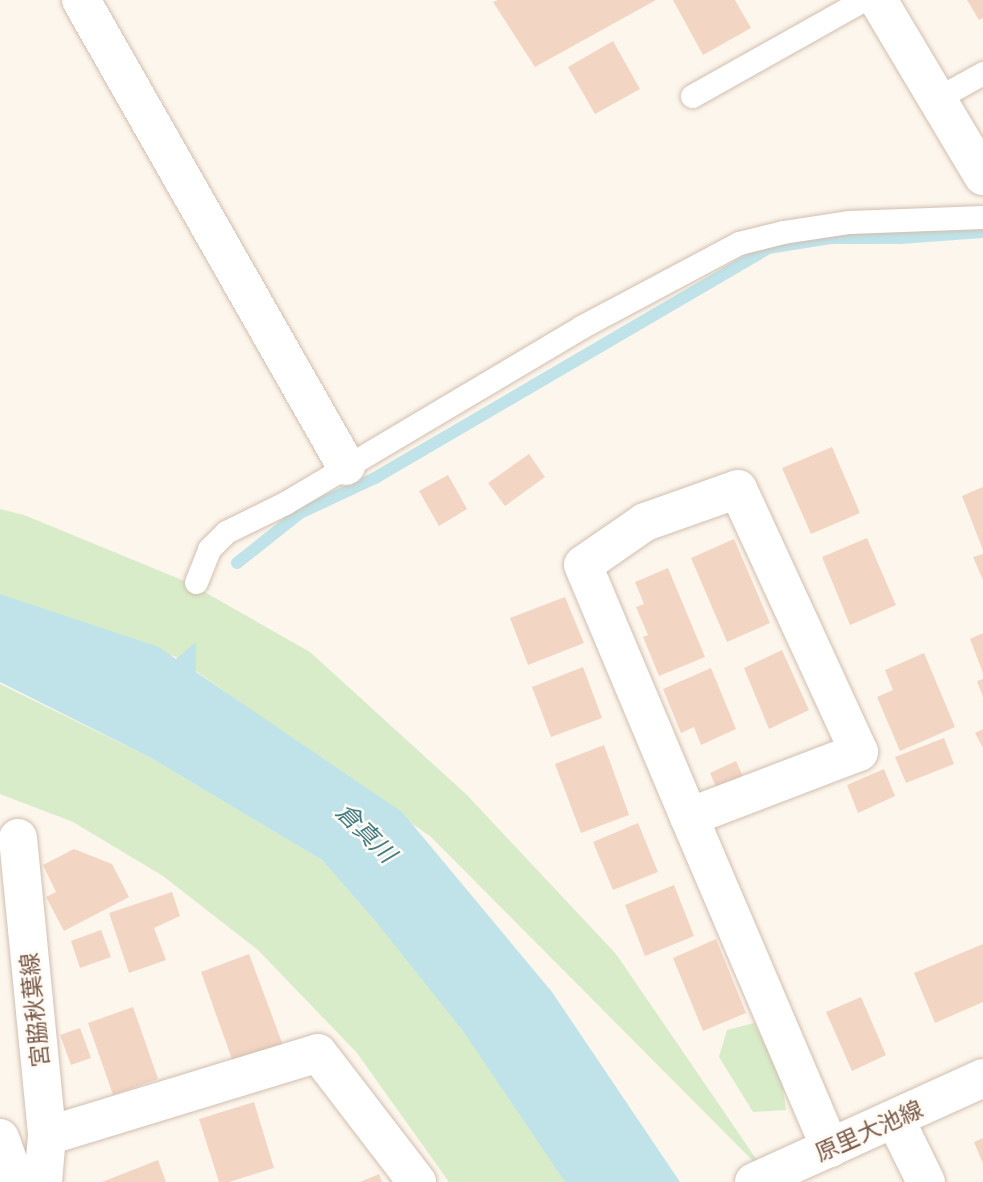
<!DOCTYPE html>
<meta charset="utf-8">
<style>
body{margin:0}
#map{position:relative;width:983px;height:1182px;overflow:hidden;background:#fdf6ec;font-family:Helvetica,"Noto Sans JP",sans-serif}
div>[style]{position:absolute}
.green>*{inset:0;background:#d8ecc9}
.water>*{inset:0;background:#bfe3e8}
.stream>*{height:12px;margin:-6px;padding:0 6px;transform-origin:6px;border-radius:6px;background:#bfe3e8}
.building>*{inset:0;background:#f3d5c3}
.roads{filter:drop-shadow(0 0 2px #d1beb0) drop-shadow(0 0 2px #d1beb0)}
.lane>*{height:23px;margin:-11.5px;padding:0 11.5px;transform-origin:11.5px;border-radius:11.5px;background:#fff}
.street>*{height:38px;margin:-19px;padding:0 19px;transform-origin:19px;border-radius:19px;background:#fff}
.secondary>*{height:38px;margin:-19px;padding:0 19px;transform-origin:19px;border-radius:19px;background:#fff}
span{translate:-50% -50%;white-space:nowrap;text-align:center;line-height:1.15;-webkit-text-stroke:5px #fffaf3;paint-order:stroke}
.street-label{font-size:23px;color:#7a5c4d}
.water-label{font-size:24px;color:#437c86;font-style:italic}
</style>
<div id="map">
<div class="green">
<i style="clip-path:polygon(0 509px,24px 515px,187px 582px,310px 652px,467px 795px,616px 954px,768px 1176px,431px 837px,176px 657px,0 594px)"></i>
<i style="clip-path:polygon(0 684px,151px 758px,322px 860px,421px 973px,511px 1097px,565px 1182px,449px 1182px,357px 1053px,258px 950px,163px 876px,73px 822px,0 794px)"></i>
<i style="clip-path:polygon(754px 1023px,781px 1075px,786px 1110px,753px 1112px,719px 1057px,727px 1030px)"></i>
</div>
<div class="water">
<i style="clip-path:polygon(0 594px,159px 647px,176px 659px,196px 642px,196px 672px,402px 812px,552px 992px,680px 1182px,565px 1182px,463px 1031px,377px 923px,322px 860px,151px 758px,0 682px)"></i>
</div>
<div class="stream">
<i style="left:237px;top:563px;width:80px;rotate:-38.4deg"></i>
<i style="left:300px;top:513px;width:83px;rotate:-25deg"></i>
<i style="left:375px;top:478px;width:455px;rotate:-30.3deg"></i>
<i style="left:768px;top:248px;width:65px;rotate:-8.9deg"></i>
<i style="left:832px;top:238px;width:68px"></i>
<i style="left:900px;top:238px;width:83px;rotate:-4.1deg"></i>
</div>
<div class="building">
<i style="clip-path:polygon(498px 0,656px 0,535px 67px,493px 2px)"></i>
<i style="clip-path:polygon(673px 0,735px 0,751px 28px,703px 55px)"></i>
<i style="clip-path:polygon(967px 0,983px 0,983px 18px,979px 20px)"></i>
<i style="clip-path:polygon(613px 41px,640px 89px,595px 114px,568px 67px)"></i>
<i style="clip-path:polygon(832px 447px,860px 513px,811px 534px,782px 468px)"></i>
<i style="clip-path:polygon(529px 454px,545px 477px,505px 506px,488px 483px)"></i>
<i style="clip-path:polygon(448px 475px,467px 509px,439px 526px,419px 491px)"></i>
<i style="clip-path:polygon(983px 487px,983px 550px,962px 496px)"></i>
<i style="clip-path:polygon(867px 538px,896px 605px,850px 625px,822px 557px)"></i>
<i style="clip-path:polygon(734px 539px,770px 623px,727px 642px,691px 558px)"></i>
<i style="clip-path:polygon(983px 554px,983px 580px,973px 557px)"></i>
<i style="clip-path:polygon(668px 568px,705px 657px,659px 676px,643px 637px,648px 635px,636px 607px,644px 604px,635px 582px)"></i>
<i style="clip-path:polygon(565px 597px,584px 643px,528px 665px,510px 618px)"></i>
<i style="clip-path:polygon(983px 633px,983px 673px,970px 639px)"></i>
<i style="clip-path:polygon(782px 650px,809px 710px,769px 729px,744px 668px)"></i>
<i style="clip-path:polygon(924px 653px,955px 727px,900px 751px,877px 697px,893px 690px,885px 670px)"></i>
<i style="clip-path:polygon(583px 667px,602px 718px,551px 737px,532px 687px)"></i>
<i style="clip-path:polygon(711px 668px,736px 729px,701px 745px,694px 727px,681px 733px,663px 689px)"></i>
<i style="clip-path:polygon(983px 679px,983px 697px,977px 681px)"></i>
<i style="clip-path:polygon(983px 729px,983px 748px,975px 733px)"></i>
<i style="clip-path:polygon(944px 738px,954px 764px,906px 783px,895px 757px)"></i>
<i style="clip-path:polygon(604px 745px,629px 815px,581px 833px,555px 764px)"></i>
<i style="clip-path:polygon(736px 761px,746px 783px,720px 796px,710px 773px)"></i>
<i style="clip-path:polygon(884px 769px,895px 796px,858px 813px,847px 785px)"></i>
<i style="clip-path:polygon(638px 823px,658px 872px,613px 890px,593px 842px)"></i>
<i style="clip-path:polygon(74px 849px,112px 864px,129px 897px,64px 931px,46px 897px,56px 892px,43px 865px)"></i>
<i style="clip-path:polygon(674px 885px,694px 936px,645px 956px,625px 905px)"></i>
<i style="clip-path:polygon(172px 892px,180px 916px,154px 928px,166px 960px,129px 973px,109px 913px)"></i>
<i style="clip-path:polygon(101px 930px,111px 957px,80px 968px,71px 941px)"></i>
<i style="clip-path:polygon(716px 939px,746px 1013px,703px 1031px,673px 958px)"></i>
<i style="clip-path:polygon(983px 944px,983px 1002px,935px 1023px,914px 973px)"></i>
<i style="clip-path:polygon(249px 954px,284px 1048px,233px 1062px,201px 972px)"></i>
<i style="clip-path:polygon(861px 997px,886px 1055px,852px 1071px,826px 1012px)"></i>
<i style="clip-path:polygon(133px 1007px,158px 1079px,113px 1095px,88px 1023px)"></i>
<i style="clip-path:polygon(80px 1028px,91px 1058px,71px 1065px,60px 1035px)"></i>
<i style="clip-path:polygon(254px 1102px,274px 1168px,229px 1182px,219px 1182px,199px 1119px)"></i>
<i style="clip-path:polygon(983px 1138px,983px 1164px,974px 1142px)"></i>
<i style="clip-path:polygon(158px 1160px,166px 1182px,102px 1182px)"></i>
<i style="clip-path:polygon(379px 1174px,382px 1182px,360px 1182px)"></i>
</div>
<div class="roads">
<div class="lane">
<i style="left:692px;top:96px;width:196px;rotate:-29.3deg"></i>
<i style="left:936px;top:99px;width:54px;rotate:-29deg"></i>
<i style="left:196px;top:582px;width:35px;rotate:-68deg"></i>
<i style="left:209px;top:549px;width:24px;rotate:-45deg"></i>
<i style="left:226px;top:532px;width:66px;rotate:-26.2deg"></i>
<i style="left:285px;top:503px;width:344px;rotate:-30.7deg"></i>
<i style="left:581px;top:327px;width:179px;rotate:-28deg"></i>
<i style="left:739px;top:243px;width:45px;rotate:-14deg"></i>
<i style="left:783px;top:232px;width:67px;rotate:-8.6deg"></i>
<i style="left:849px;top:222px;width:134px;rotate:-2.1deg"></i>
</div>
<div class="street">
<i style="left:81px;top:0;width:536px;rotate:60.37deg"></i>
<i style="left:878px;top:0;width:205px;rotate:59.2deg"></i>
<i style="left:689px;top:817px;width:182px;rotate:-20.9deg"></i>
<i style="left:859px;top:752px;width:289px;rotate:-114.7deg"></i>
<i style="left:738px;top:489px;width:99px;rotate:160.5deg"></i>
<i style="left:645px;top:522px;width:75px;rotate:145.3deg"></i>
<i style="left:583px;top:565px;width:273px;rotate:67.2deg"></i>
<i style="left:689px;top:817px;width:360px;rotate:66.9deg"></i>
<i style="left:895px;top:1119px;width:70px;rotate:63.8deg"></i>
<i style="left:47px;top:1136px;width:283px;rotate:-17deg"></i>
<i style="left:318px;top:1053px;width:163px;rotate:52.5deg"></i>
</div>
<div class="secondary">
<i style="left:18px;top:838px;width:299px;rotate:84.4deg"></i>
<i style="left:47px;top:1136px;width:46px;rotate:95deg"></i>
<i style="left:0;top:1138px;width:47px;rotate:70deg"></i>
<i style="left:754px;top:1182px;width:252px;rotate:-24.4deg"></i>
</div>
</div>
<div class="street-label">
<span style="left:35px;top:1010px;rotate:-96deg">宮脇秋葉線</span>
<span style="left:869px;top:1131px;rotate:-24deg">原里大池線</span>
</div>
<div class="water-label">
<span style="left:366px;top:833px;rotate:45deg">倉真川</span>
</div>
</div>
